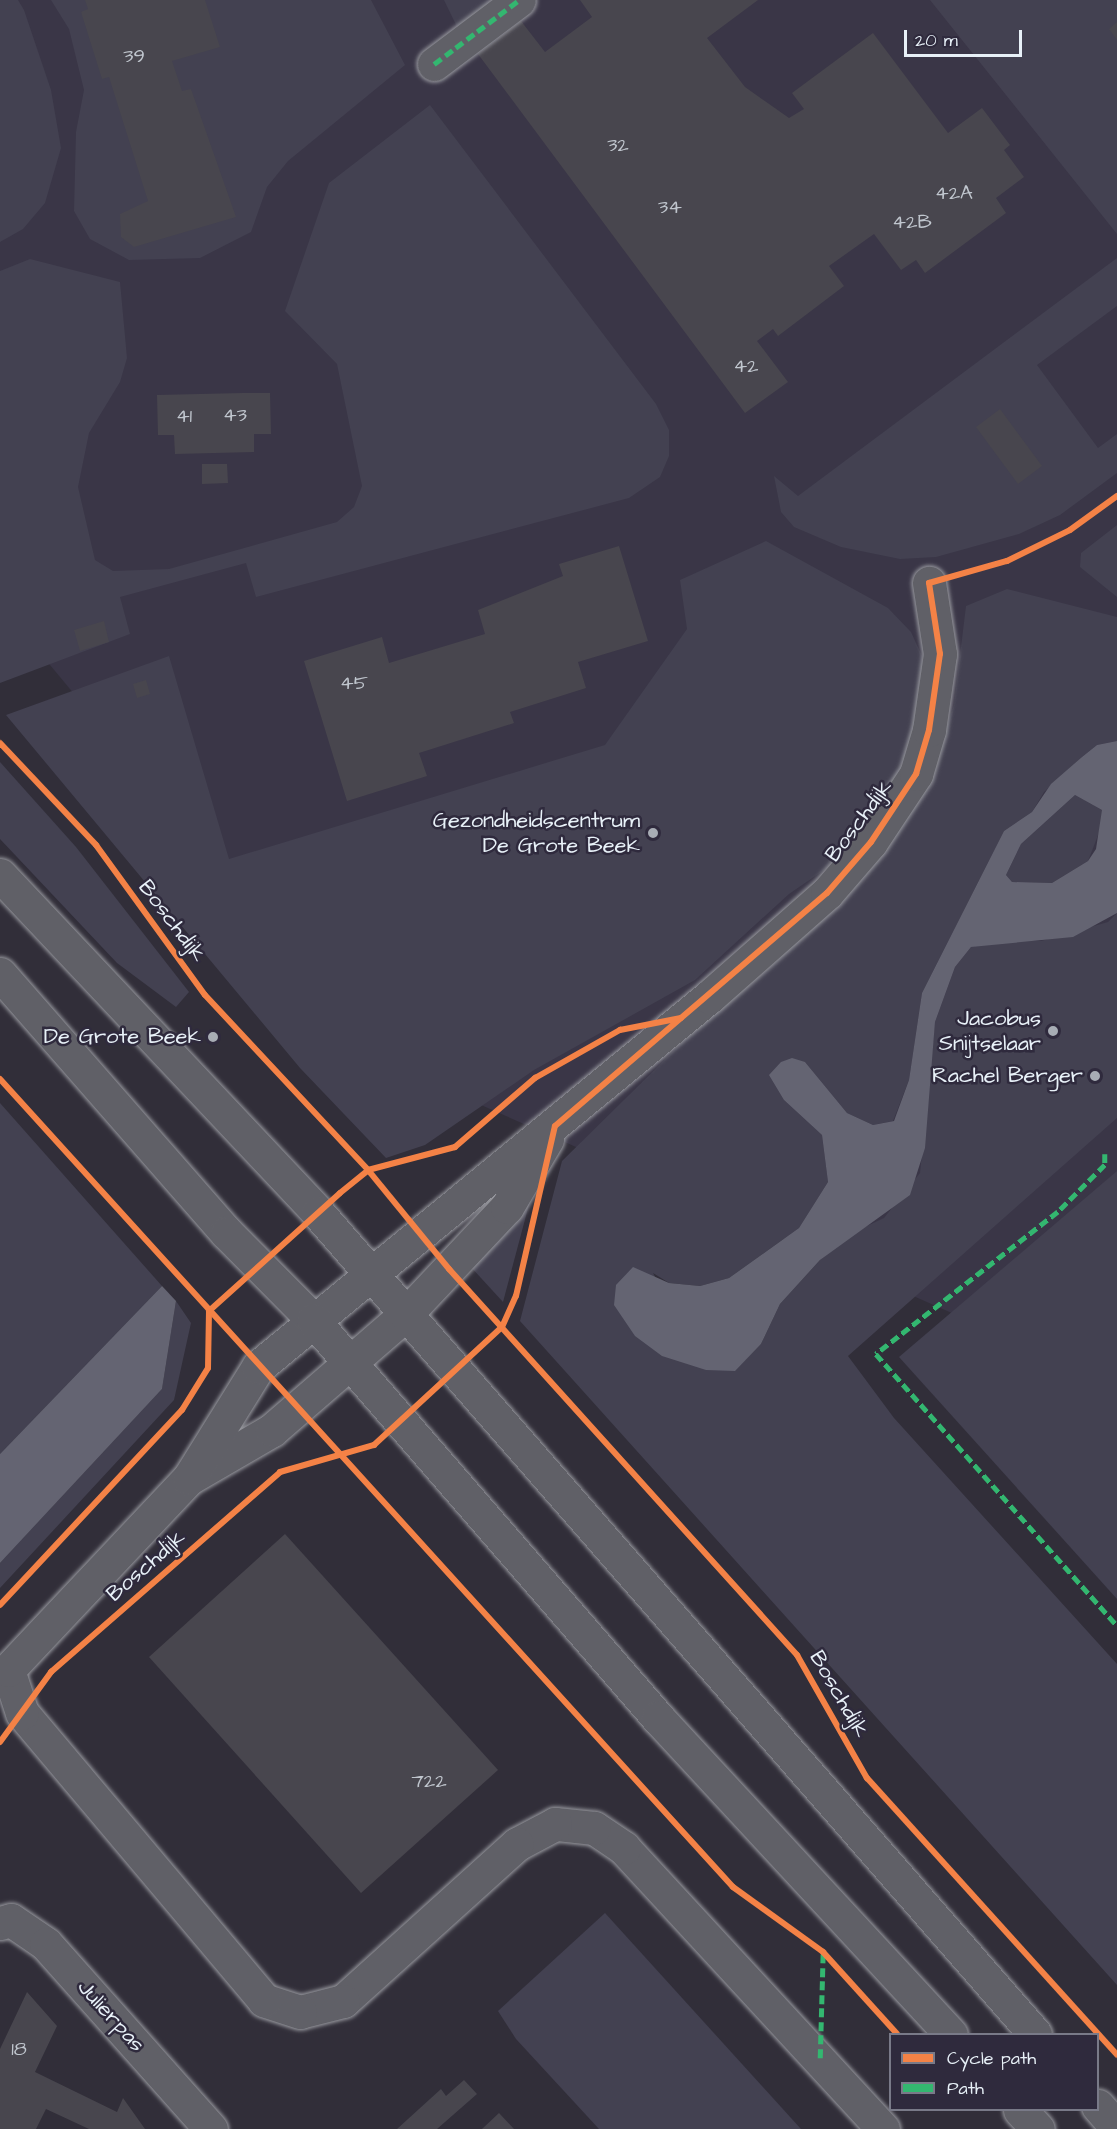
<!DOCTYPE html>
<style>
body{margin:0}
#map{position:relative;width:1117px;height:2129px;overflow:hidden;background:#312e39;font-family:"Architects Daughter",sans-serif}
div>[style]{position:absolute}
.built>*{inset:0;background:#3a3647}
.green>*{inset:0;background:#434151}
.water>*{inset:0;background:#646472}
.building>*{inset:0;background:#48464e}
.roads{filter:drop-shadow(0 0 2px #98999f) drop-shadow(0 0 2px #98999f)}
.minor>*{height:33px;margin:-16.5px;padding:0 16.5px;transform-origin:16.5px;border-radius:16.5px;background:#606067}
.major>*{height:33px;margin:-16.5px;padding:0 16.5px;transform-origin:16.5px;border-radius:16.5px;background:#606067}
.quiet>*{height:4.5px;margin-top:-2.25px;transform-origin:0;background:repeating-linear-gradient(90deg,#33b770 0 9px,transparent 0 13.5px)}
.cycleway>*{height:6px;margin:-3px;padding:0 3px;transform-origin:3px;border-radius:3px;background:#f48246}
.dots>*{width:16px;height:16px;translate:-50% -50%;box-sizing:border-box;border:3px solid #2f2a3d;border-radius:50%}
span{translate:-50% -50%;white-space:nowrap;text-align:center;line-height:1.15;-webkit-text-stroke:5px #2f2a3d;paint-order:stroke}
.number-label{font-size:20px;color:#c0c6ce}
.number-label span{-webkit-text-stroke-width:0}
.poi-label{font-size:22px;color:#e8f1f8}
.right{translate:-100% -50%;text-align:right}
.street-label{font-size:22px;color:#e8f1f8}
.legend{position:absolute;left:889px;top:2033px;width:210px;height:78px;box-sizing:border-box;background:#2f2a3d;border:2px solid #797a88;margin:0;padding:8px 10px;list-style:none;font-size:18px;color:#e8f1f8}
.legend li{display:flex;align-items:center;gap:12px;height:30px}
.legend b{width:30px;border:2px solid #797a88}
.scale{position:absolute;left:904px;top:30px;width:118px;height:27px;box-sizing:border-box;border:3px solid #e8f1f8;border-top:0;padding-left:8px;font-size:18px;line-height:21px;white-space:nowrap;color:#e8f1f8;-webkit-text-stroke:4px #2f2a3d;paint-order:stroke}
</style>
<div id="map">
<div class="built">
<i style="clip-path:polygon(0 0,1117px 0,1117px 1386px,379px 1060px,0 605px)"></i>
</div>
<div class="green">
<i style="clip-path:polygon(0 0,18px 0,24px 10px,51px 90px,61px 148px,45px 203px,23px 229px,0 242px)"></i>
<i style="clip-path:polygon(51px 0,371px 0,405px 65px,288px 161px,267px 187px,251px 232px,200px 258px,129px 260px,90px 239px,74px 211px,76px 132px,84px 90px,69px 29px)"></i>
<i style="clip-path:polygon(444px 0,499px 0,458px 29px)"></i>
<i style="clip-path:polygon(930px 0,1117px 0,1117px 234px)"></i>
<i style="clip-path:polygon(430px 105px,656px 404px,669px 430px,669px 456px,660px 477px,629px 498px,256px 597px,246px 563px,120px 597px,130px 634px,0 683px,0 271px,30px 259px,120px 282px,127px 358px,120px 382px,89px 433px,78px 487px,95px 560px,113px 571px,169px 569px,337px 522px,354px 507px,362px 486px,337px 364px,285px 311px,329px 183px)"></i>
<i style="clip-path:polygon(1117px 258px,1117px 306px,1037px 365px,1098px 448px,1117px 434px,1117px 473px,1060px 515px,1019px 534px,936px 557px,900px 559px,841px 547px,794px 527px,781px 512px,774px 476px,798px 496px)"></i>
<i style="clip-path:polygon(1117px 525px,1117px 597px,1080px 567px,1081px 553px)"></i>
<i style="clip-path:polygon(766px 541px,888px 608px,911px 632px,922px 656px,923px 688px,915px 730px,898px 774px,840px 859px,789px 894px,695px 980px,534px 1070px,425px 1145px,386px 1158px,300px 1068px,6px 715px,169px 656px,229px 859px,605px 745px,687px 629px,680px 580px)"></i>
<i style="clip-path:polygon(1007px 589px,1117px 617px,1117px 741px,1097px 745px,1082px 757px,1044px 792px,1032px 812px,1004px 831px,922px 993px,909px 1080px,893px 1121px,873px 1125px,847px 1113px,805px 1062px,784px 1100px,822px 1135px,828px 1182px,799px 1228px,729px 1278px,700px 1286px,669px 1283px,653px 1273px,706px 1370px,735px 1370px,761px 1344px,780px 1304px,820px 1260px,852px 1233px,884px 1218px,920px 1173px,935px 1022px,955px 967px,971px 947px,999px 940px,1041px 941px,1108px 922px,1117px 913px,1117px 1118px,848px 1356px,894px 1418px,1117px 1664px,1117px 1985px,520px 1321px,562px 1161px,696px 1029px,777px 961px,910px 814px,934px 767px,954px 705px,966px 606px)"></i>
<i style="clip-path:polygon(0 762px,76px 847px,189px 992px,176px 1007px,117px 963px,0 839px)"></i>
<i style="clip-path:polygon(1075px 795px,1102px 810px,1104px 820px,1088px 861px,1052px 883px,1012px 882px,1006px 875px,1021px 844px)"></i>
<i style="clip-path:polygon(0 1103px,162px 1286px,0 1454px)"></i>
<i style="clip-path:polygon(1117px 1171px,1117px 1599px,899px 1357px)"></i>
<i style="clip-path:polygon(531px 1197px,503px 1302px,470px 1266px)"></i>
<i style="clip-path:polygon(176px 1301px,191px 1323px,174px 1400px,0 1588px,0 1563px,162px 1389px)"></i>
<i style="clip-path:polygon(605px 1913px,801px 2129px,599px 2129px,516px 2039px,498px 2011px)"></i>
</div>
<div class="water">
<i style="clip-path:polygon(evenodd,1117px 741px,1117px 913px,1073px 937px,971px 947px,955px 967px,935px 1022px,925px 1148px,910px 1195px,820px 1260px,780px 1304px,761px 1344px,735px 1371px,706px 1370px,662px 1356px,635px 1336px,614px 1305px,616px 1285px,633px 1267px,669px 1283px,700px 1286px,729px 1278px,799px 1228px,828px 1182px,822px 1135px,784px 1100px,769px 1075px,781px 1062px,792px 1058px,805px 1062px,847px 1113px,873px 1125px,894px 1121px,909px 1080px,922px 993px,1004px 831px,1032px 812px,1051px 784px,1082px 757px,1097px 745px,1117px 741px,1075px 795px,1102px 810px,1096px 849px,1088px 861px,1052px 883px,1012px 882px,1006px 875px,1021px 844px,1075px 795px)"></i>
<i style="clip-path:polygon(162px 1286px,176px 1301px,162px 1389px,0 1563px,0 1454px)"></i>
</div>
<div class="building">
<i style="clip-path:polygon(85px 0,205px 0,220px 47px,172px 61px,182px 91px,191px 89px,236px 217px,134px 247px,121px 237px,120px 214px,148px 201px,109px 77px,102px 79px,81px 12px,88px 9px)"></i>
<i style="clip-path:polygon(580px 0,758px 0,707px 38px,745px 87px,789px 118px,804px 109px,792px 93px,873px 33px,948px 133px,982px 108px,1010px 145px,1004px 150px,1024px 177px,996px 198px,1006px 213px,925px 273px,916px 260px,901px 270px,874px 234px,829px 266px,844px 286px,778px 336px,773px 329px,757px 341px,788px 382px,745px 413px,478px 54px,521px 21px,545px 52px,592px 17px)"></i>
<i style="clip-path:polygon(1117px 22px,1117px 40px,1109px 29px)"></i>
<i style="clip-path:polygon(243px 393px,270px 393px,271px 434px,254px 434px,254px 452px,175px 454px,174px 435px,158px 435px,157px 395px)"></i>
<i style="clip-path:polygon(1000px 409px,1042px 466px,1018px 484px,976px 427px)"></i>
<i style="clip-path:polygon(202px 464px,227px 464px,228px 483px,202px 484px)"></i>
<i style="clip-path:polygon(619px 546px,648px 641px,578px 662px,586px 688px,510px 712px,514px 723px,419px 753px,427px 776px,347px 801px,304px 661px,382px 637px,389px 663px,485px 634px,478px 610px,563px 576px,559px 564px)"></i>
<i style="clip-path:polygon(104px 621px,109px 642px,80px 651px,74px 630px)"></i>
<i style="clip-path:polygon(146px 680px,150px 694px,137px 698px,133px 684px)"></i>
<i style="clip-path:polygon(285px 1534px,498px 1770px,361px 1893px,149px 1657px)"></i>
<i style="clip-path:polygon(27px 1992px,57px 2026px,35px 2072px,117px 2112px,123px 2098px,145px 2129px,89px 2129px,46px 2109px,36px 2129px,0 2129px,0 2049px)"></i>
<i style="clip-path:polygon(464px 2080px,477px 2094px,437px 2129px,397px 2129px,441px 2089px,446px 2096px)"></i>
<i style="clip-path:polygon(499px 2113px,514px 2129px,482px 2129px)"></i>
</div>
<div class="roads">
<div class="minor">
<i style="left:434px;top:64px;width:106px;rotate:-37deg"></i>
<i style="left:193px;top:1476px;width:91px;rotate:-30.2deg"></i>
<i style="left:272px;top:1430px;width:177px;rotate:-40.9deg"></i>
<i style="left:406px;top:1314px;width:147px;rotate:-46.7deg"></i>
<i style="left:507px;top:1207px;width:79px;rotate:-59.5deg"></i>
<i style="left:0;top:1923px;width:11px;rotate:-15deg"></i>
<i style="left:11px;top:1920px;width:42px;rotate:34.4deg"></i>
<i style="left:46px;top:1944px;width:248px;rotate:48.3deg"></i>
<i style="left:883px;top:2129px;width:382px;rotate:-132.7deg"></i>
<i style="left:624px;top:1848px;width:36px;rotate:-146deg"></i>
<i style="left:594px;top:1828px;width:39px;rotate:-174deg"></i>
<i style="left:555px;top:1824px;width:43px;rotate:152.2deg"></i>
<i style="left:517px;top:1844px;width:234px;rotate:137.9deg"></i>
<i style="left:343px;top:2001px;width:44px;rotate:165.7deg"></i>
<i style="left:300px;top:2012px;width:38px;rotate:-162deg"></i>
<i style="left:264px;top:2000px;width:375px;rotate:-130.1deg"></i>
<i style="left:22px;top:1713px;width:45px;rotate:-108deg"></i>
<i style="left:8px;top:1670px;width:264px;rotate:-46.7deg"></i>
<i style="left:189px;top:1478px;width:131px;rotate:-58.1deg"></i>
<i style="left:258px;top:1367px;width:583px;rotate:-39.37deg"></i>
<i style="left:709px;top:997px;width:157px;rotate:-41.4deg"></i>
<i style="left:827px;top:893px;width:67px;rotate:-49.2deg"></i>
<i style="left:871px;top:842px;width:82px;rotate:-56.5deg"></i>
<i style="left:916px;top:774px;width:46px;rotate:-73.5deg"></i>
<i style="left:929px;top:730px;width:77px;rotate:-81.8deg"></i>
<i style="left:940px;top:654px;width:72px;rotate:-98.8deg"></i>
</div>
<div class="major">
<i style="left:0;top:875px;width:464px;rotate:46.7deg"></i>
<i style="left:318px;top:1213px;width:1090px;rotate:48.87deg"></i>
<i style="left:0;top:974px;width:344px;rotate:48.8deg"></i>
<i style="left:227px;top:1233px;width:122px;rotate:45.3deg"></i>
<i style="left:313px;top:1320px;width:527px;rotate:49.08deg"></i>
<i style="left:658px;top:1718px;width:431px;rotate:47.2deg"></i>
<i style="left:1098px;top:2106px;width:29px;rotate:49deg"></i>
<i style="left:1020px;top:2110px;width:26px;rotate:47deg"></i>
</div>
</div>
<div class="quiet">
<i style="left:434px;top:64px;width:106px;rotate:-37deg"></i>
<i style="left:1105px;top:1154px;width:11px;rotate:90deg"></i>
<i style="left:1105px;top:1165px;width:66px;rotate:135deg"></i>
<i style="left:1058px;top:1212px;width:231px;rotate:142deg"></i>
<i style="left:876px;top:1354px;width:363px;rotate:48.4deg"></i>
<i style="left:820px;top:2058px;width:106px;rotate:-88.4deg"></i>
</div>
<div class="cycleway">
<i style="left:0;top:743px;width:140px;rotate:46.7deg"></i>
<i style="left:96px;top:845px;width:185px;rotate:54deg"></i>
<i style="left:205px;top:995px;width:239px;rotate:47deg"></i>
<i style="left:368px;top:1170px;width:128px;rotate:50.7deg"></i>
<i style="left:449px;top:1269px;width:520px;rotate:47.96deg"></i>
<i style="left:797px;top:1655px;width:142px;rotate:60.4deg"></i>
<i style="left:867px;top:1778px;width:373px;rotate:47.9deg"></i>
<i style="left:0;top:1079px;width:1091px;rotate:47.79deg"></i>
<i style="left:733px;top:1887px;width:111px;rotate:35.8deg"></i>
<i style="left:823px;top:1952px;width:110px;rotate:47.9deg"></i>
<i style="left:0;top:1605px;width:267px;rotate:-47deg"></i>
<i style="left:182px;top:1410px;width:49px;rotate:-58.2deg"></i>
<i style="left:208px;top:1368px;width:57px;rotate:-89deg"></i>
<i style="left:209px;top:1311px;width:176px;rotate:-42deg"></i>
<i style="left:340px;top:1193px;width:36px;rotate:-39deg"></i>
<i style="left:368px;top:1170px;width:90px;rotate:-14.8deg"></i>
<i style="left:455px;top:1147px;width:106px;rotate:-40.8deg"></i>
<i style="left:535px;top:1078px;width:98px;rotate:-29.5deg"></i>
<i style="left:620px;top:1030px;width:62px;rotate:-11.1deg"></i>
<i style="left:0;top:1742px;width:87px;rotate:-53.9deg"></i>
<i style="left:51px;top:1672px;width:304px;rotate:-41.1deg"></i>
<i style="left:280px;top:1472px;width:98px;rotate:-16deg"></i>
<i style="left:374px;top:1445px;width:174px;rotate:-42.7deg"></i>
<i style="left:502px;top:1327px;width:34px;rotate:-66deg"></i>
<i style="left:516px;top:1296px;width:174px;rotate:-77.1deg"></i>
<i style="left:555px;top:1126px;width:358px;rotate:-40.6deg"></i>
<i style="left:827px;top:893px;width:67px;rotate:-49.2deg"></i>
<i style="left:871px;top:842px;width:82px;rotate:-56.5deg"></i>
<i style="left:916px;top:774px;width:46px;rotate:-73.5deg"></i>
<i style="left:929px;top:730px;width:77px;rotate:-81.8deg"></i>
<i style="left:940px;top:654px;width:72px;rotate:-98.8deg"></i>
<i style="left:929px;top:583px;width:81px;rotate:-15.8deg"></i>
<i style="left:1007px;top:561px;width:70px;rotate:-26.2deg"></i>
<i style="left:1070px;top:530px;width:58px;rotate:-35.9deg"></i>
</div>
<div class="dots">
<i style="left:653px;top:833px;background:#a8adb5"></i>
<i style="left:1053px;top:1031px;background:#a8adb5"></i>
<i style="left:213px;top:1037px;background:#a8adb5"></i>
<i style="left:1095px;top:1076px;background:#a8adb5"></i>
</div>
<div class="number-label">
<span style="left:134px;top:56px">39</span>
<span style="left:618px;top:145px">32</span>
<span style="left:954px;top:193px">42A</span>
<span style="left:670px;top:207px">34</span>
<span style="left:912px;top:222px">42B</span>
<span style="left:746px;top:366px">42</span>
<span style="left:235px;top:415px">43</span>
<span style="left:184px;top:416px">41</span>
<span style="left:354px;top:683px">45</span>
<span style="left:429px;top:1781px">722</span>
<span style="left:19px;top:2049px">18</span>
</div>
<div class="poi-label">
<span class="right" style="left:640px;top:833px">Gezondheidscentrum<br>De Grote Beek</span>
<span class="right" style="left:1041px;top:1031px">Jacobus<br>Snijtselaar</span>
<span class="right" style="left:201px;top:1037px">De Grote Beek</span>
<span class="right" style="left:1083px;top:1076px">Rachel Berger</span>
</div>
<div class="street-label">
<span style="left:859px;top:821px;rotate:-53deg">Boschdijk</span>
<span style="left:172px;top:921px;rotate:53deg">Boschdijk</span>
<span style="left:146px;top:1566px;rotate:-41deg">Boschdijk</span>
<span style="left:839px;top:1694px;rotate:60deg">Boschdijk</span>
<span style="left:111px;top:2016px;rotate:48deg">Julierpas</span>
</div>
<ul class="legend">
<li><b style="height:8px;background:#f48246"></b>Cycle path</li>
<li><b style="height:8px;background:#33b770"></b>Path</li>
</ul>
<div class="scale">20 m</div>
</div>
